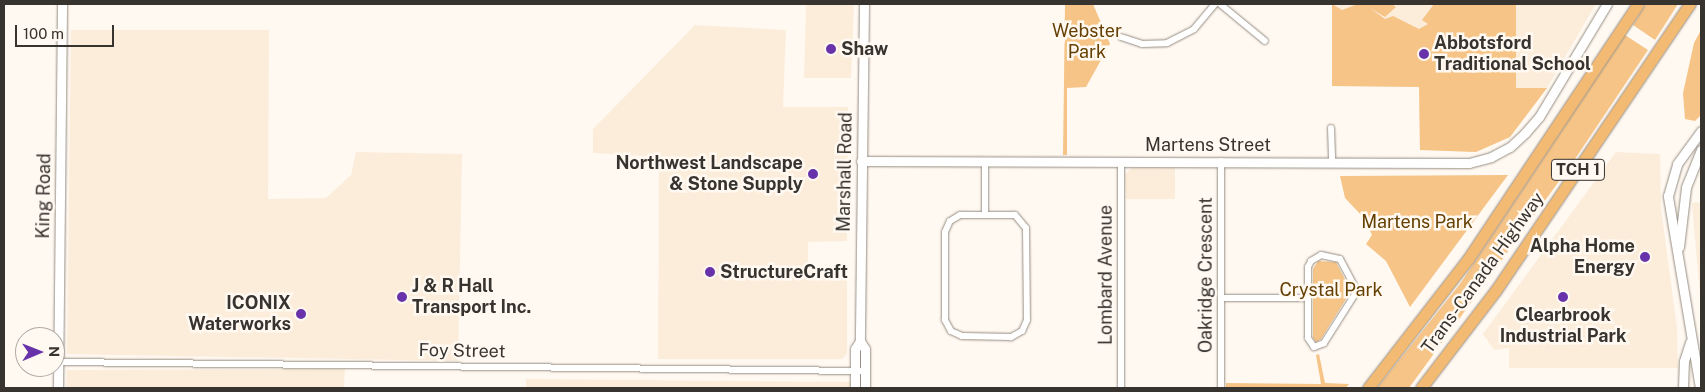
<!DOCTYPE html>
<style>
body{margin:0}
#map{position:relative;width:1705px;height:392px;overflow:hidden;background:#fff9f2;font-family:"Public Sans",sans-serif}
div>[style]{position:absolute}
.built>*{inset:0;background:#fceddb}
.green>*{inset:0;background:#f6c487}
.roads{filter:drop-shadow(0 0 1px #968d82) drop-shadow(0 0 1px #968d82)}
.street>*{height:6px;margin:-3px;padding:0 3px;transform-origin:3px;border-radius:3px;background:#fff}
.secondary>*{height:9px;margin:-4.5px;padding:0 4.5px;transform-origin:4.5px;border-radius:4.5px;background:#fff}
.highway>*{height:11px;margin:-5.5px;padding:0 5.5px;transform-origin:5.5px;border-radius:5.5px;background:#f2ba72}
.dots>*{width:14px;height:14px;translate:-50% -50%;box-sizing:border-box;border:2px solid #fff9f2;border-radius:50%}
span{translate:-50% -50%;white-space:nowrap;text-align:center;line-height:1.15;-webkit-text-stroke:5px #fff9f2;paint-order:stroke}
.shield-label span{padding:1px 4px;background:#fff9f2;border:1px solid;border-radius:4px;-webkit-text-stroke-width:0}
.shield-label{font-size:16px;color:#37332f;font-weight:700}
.park-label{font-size:18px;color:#654002}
.poi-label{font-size:18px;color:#37332f;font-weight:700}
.left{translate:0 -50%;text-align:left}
.right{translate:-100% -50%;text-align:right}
.street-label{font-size:18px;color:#37332f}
.frame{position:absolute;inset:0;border:5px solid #37332f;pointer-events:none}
.north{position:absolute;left:15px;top:327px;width:50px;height:50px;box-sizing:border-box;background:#fff9f2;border:1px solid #afaaa4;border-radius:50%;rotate:89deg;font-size:14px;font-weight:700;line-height:20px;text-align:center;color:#37332f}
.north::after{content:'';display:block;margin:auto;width:18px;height:22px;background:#6833aa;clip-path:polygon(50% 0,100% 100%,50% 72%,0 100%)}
.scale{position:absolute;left:15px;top:25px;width:99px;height:22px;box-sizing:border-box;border:2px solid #37332f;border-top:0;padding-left:6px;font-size:15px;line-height:18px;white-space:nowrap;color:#37332f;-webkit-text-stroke:4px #fff9f2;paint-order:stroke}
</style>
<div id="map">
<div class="built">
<i style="clip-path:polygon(806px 4px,854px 4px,851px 78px,804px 78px)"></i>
<i style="clip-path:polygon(1332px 4px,1596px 4px,1547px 88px,1510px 137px,1476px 152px,1420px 150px,1419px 87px,1332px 86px)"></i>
<i style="clip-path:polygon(695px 25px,786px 30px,783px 107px,848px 107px,847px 241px,808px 242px,808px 270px,847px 272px,847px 354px,842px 359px,658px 359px,659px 157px,593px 153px,593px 129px)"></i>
<i style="clip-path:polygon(71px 30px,269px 30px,268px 199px,326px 198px,351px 175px,356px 152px,462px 154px,458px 361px,67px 354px)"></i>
<i style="clip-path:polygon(1616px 152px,1660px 154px,1661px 208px,1677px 328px,1678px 368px,1509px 368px,1509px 348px,1494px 350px,1483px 334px)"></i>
<i style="clip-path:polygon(1132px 167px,1175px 168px,1175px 199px,1126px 199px,1125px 175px)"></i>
<i style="clip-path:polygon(1701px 202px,1701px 307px,1692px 203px)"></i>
<i style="clip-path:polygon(345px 369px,344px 388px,66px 388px,67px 370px)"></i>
<i style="clip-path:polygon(526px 379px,851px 382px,850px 388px,526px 388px)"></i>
</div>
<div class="green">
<i style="clip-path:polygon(1065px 4px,1093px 4px,1110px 44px,1086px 87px,1067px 88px,1067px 155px,1063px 155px)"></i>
<i style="clip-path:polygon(1332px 4px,1342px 10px,1358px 4px,1392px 4px,1396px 7px,1385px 17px,1370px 8px,1385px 19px,1393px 16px,1419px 29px,1428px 24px,1422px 20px,1434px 4px,1516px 4px,1516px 88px,1547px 88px,1510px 137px,1476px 152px,1420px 150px,1419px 87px,1332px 86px)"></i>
<i style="clip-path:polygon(1646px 4px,1678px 4px,1655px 40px,1633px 25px)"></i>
<i style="clip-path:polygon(1701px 30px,1701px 115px,1695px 121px,1685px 119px,1683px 93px,1694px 43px)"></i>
<i style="clip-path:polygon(1625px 35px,1648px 50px,1573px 162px,1409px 388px,1377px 388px,1460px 284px)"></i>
<i style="clip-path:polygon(1508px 175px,1410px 307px,1386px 261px,1366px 244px,1372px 235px,1363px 217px,1345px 198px,1340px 176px)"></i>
<i style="clip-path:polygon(1318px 261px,1336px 262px,1351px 291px,1321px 339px,1316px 342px,1313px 338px,1313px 269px)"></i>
<i style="clip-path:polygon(1319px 354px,1325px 383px,1349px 384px,1346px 388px,1226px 388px,1226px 383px,1321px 384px,1316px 355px)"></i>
</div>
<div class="roads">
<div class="street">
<i style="left:1220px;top:4px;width:58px;rotate:39.4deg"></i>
<i style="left:1121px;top:37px;width:22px;rotate:18deg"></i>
<i style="left:1142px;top:44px;width:25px;rotate:-2deg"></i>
<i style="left:1167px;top:43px;width:30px;rotate:-27deg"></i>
<i style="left:1194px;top:29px;width:33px;rotate:-50deg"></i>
<i style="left:1331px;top:128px;width:34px;rotate:88deg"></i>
<i style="left:1221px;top:161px;width:227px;rotate:90deg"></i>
<i style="left:1121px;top:162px;width:226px;rotate:90deg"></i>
<i style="left:960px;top:215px;width:55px"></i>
<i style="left:1015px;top:215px;width:17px;rotate:50deg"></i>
<i style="left:1026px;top:228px;width:92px;rotate:89.4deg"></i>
<i style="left:1027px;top:320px;width:12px;rotate:114deg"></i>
<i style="left:1022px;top:331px;width:13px;rotate:151deg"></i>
<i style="left:1011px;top:337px;width:49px;rotate:-178.8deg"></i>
<i style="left:962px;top:336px;width:12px;rotate:-156deg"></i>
<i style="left:951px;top:331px;width:13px;rotate:-119deg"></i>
<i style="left:945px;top:320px;width:88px;rotate:-90deg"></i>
<i style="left:945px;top:232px;width:12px;rotate:-66deg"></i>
<i style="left:950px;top:221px;width:12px;rotate:-31deg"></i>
<i style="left:985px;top:215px;width:54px;rotate:-90deg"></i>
<i style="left:1321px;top:255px;width:19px;rotate:12deg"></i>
<i style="left:1340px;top:259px;width:36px;rotate:62deg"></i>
<i style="left:1357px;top:291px;width:62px;rotate:122.4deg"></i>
<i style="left:1324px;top:343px;width:11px;rotate:158deg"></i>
<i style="left:1314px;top:347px;width:11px;rotate:-124deg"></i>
<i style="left:1308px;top:338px;width:71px;rotate:-90deg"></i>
<i style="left:1308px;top:267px;width:7px;rotate:-63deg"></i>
<i style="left:1311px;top:261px;width:12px;rotate:-31deg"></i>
<i style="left:1221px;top:298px;width:87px"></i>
<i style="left:58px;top:362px;width:807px;rotate:0.64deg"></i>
</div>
<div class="secondary">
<i style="left:864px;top:4px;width:337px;rotate:90.7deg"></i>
<i style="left:860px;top:341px;width:9px;rotate:58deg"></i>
<i style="left:865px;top:349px;width:39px;rotate:90deg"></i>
<i style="left:861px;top:161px;width:608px;rotate:0.19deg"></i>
<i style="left:1469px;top:163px;width:23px;rotate:-15deg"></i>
<i style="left:1491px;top:157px;width:21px;rotate:-28deg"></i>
<i style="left:1510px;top:147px;width:21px;rotate:-43deg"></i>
<i style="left:1525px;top:133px;width:21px;rotate:-49deg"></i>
<i style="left:1539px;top:117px;width:132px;rotate:-59deg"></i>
<i style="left:1679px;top:247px;width:60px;rotate:-83.3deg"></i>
<i style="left:1686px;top:187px;width:40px;rotate:-68deg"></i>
<i style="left:58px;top:388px;width:384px;rotate:-89.4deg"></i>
<i style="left:855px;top:388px;width:39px;rotate:-90deg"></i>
<i style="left:855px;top:349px;width:9px;rotate:-58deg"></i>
<i style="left:1683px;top:388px;width:27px;rotate:-88deg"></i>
<i style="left:1684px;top:361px;width:20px;rotate:-72deg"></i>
<i style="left:1700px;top:388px;width:195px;rotate:-99.5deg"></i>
<i style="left:1668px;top:196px;width:33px;rotate:-74deg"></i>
<i style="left:1677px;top:164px;width:41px;rotate:-54deg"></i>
</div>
<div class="highway">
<i style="left:1368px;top:388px;width:163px;rotate:-52.2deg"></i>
<i style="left:1468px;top:259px;width:306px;rotate:-56.3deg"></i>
<i style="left:1421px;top:388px;width:123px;rotate:-52.6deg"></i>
<i style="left:1496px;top:290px;width:346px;rotate:-55.9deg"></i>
</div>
</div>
<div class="dots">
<i style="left:831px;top:49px;background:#6833aa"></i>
<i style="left:1424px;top:54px;background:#6833aa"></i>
<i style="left:813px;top:174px;background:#6833aa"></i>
<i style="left:1645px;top:257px;background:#6833aa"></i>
<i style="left:710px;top:272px;background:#6833aa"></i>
<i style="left:402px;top:297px;background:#6833aa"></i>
<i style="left:1563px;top:297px;background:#6833aa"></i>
<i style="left:301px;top:314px;background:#6833aa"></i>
</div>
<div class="shield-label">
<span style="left:1578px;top:170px">TCH 1</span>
</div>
<div class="park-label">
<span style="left:1087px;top:42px">Webster<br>Park</span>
<span style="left:1417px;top:222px">Martens Park</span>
<span style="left:1331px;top:290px">Crystal Park</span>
</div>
<div class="poi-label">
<span class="left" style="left:1434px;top:54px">Abbotsford<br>Traditional School</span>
<span class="left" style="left:841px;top:49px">Shaw</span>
<span class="right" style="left:803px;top:174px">Northwest Landscape<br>&amp; Stone Supply</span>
<span class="right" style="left:1635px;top:257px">Alpha Home<br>Energy</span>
<span class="left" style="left:720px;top:272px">StructureCraft</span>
<span class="left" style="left:412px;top:297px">J &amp; R Hall<br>Transport Inc.</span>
<span class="right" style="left:291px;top:314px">ICONIX<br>Waterworks</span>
<span style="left:1563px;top:326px">Clearbrook<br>Industrial Park</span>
</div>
<div class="street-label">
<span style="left:1208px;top:145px">Martens Street</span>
<span style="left:845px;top:172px;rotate:-89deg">Marshall Road</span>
<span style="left:44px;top:196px;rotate:-89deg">King Road</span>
<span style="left:1483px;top:273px;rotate:-54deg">Trans-Canada Highway</span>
<span style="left:1106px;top:275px;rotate:-90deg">Lombard Avenue</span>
<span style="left:1206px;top:275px;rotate:-90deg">Oakridge Crescent</span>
<span style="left:462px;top:351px;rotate:1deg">Foy Street</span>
</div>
<div class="frame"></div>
<div class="north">N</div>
<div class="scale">100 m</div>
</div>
